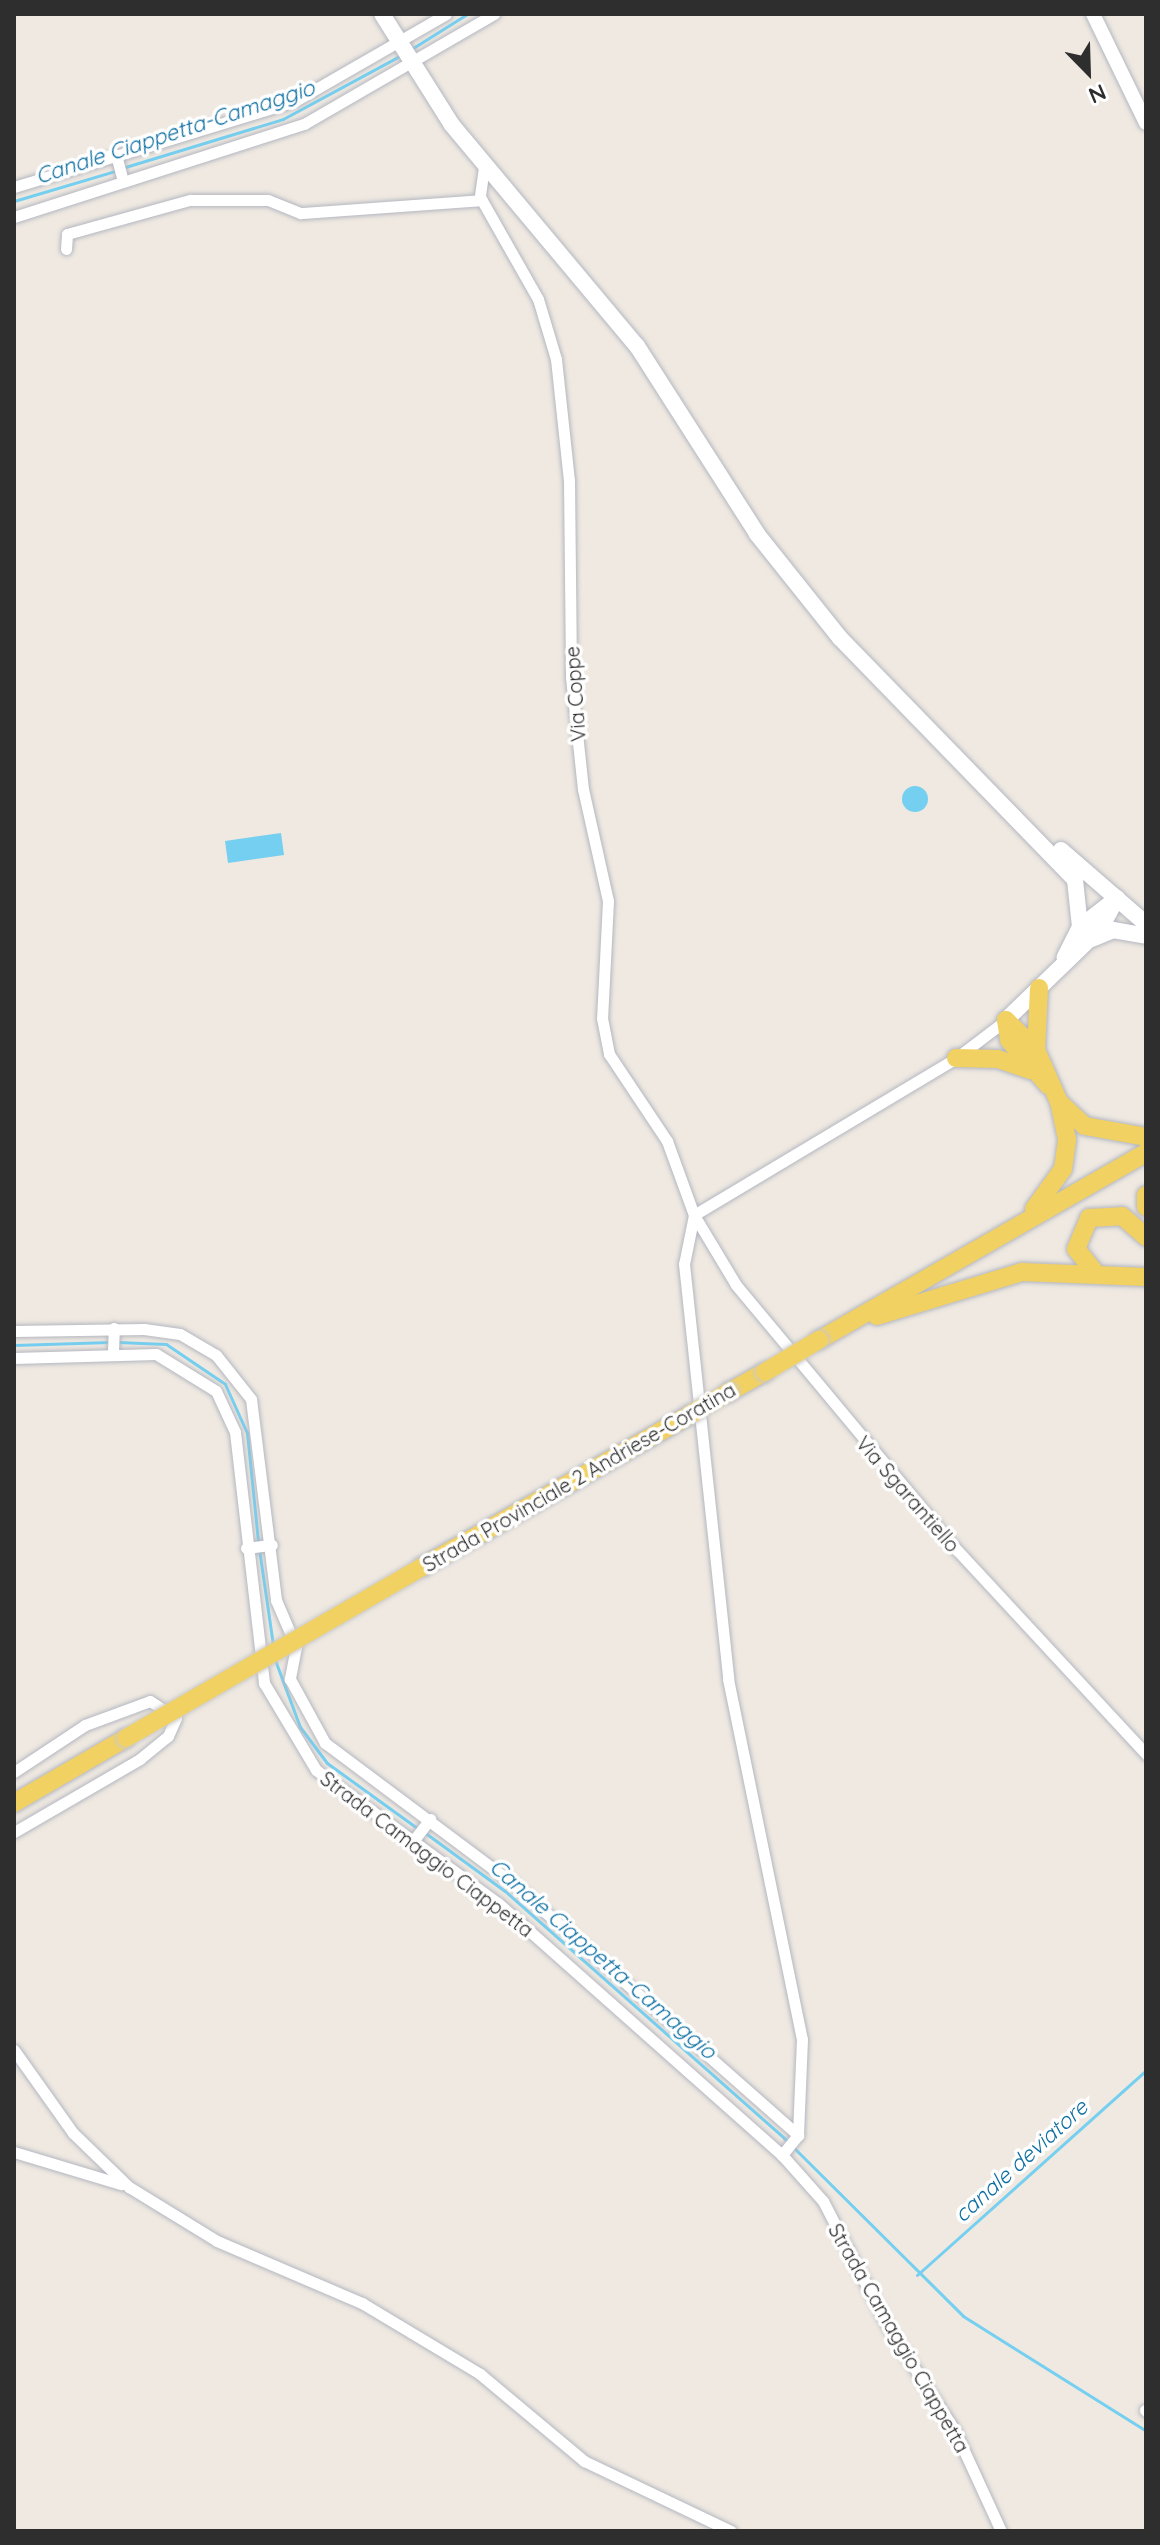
<!DOCTYPE html>
<style>
body{margin:0}
#map{position:relative;width:1160px;height:2545px;overflow:hidden;background:#efe9e1;font-family:Quicksand,sans-serif}
div>[style]{position:absolute}
.water>*{inset:0;background:#75cff0}
.round{border-radius:50%}
.stream>*{height:3px;margin:-1.5px;padding:0 1.5px;transform-origin:1.5px;border-radius:1.5px;background:#75cff0}
.roads{filter:drop-shadow(0 0 2px #b4b7c1) drop-shadow(0 0 2px #b4b7c1)}
.minor>*{height:11px;margin:-5.5px;padding:0 5.5px;transform-origin:5.5px;border-radius:5.5px;background:#fff}
.tertiary>*{height:14px;margin:-7px;padding:0 7px;transform-origin:7px;border-radius:7px;background:#fff}
.secondary>*{height:16px;margin:-8px;padding:0 8px;transform-origin:8px;border-radius:8px;background:#fff}
.primary>*{height:18px;margin:-9px;padding:0 9px;transform-origin:9px;border-radius:9px;background:#f2d163}
.bridges{filter:drop-shadow(0 0 2px #c9c9c9) drop-shadow(0 0 2px #c9c9c9)}
.primary-bridge>*{height:18px;margin:-9px;padding:0 9px;transform-origin:9px;border-radius:9px;background:#f2d163}
span{translate:-50% -50%;white-space:nowrap;text-align:center;line-height:1.15;-webkit-text-stroke:7px #fff;paint-order:stroke}
.street-label{font-size:20px;color:#2e2e2e}
.water-label{font-size:22px;color:#0d6fa3;font-style:italic}
.frame{position:absolute;inset:0;border:16px solid #2e2e2e;pointer-events:none}
.north{position:absolute;left:1048px;top:32px;width:80px;height:80px;-webkit-text-stroke:6px #fff;paint-order:stroke;rotate:157deg;font-size:22px;font-weight:700;line-height:32px;text-align:center;color:#2e2e2e}
.north::after{content:'';display:block;margin:auto;width:28px;height:36px;background:#2e2e2e;clip-path:polygon(50% 0,100% 100%,50% 72%,0 100%)}
</style>
<div id="map">
<div class="water">
<i class="round" style="left:902px;top:786px;width:26px;height:26px"></i>
<i style="clip-path:polygon(281px 833px,284px 855px,228px 863px,225px 841px)"></i>
</div>
<div class="stream">
<i style="left:413px;top:48px;width:64px;rotate:-32.2deg"></i>
<i style="left:122px;top:168px;width:168px;rotate:-16.9deg"></i>
<i style="left:283px;top:119px;width:136px;rotate:-28.4deg"></i>
<i style="left:14px;top:201px;width:105px;rotate:-16.5deg"></i>
<i style="left:118px;top:1342px;width:48px;rotate:2.4deg"></i>
<i style="left:166px;top:1344px;width:71px;rotate:34.1deg"></i>
<i style="left:225px;top:1384px;width:54px;rotate:65.8deg"></i>
<i style="left:247px;top:1433px;width:110px;rotate:84.2deg"></i>
<i style="left:14px;top:1345px;width:96px;rotate:-1.8deg"></i>
<i style="left:259px;top:1549px;width:97px;rotate:81.7deg"></i>
<i style="left:275px;top:1660px;width:72px;rotate:69.5deg"></i>
<i style="left:300px;top:1727px;width:45px;rotate:53.1deg"></i>
<i style="left:327px;top:1763px;width:111px;rotate:35.8deg"></i>
<i style="left:424px;top:1832px;width:100px;rotate:36.1deg"></i>
<i style="left:505px;top:1891px;width:373px;rotate:41.5deg"></i>
<i style="left:784px;top:2138px;width:252px;rotate:44.8deg"></i>
<i style="left:963px;top:2316px;width:216px;rotate:32.1deg"></i>
<i style="left:917px;top:2275px;width:307px;rotate:-41.8deg"></i>
</div>
<div class="roads">
<div class="minor">
<i style="left:116px;top:155px;width:27px;rotate:75deg"></i>
<i style="left:484px;top:167px;width:30px;rotate:98deg"></i>
<i style="left:480px;top:197px;width:117px;rotate:60.4deg"></i>
<i style="left:538px;top:299px;width:63px;rotate:73.3deg"></i>
<i style="left:556px;top:359px;width:122px;rotate:83.9deg"></i>
<i style="left:569px;top:480px;width:197px;rotate:89.4deg"></i>
<i style="left:571px;top:677px;width:113px;rotate:83.9deg"></i>
<i style="left:583px;top:789px;width:115px;rotate:77.4deg"></i>
<i style="left:608px;top:901px;width:117px;rotate:92.9deg"></i>
<i style="left:602px;top:1018px;width:37px;rotate:79deg"></i>
<i style="left:609px;top:1054px;width:105px;rotate:56.3deg"></i>
<i style="left:667px;top:1141px;width:79px;rotate:70deg"></i>
<i style="left:694px;top:1215px;width:82px;rotate:59deg"></i>
<i style="left:736px;top:1285px;width:346px;rotate:50.2deg"></i>
<i style="left:958px;top:1551px;width:277px;rotate:47.2deg"></i>
<i style="left:14px;top:187px;width:294px;rotate:-17deg"></i>
<i style="left:295px;top:101px;width:174px;rotate:-29.9deg"></i>
<i style="left:14px;top:217px;width:305px;rotate:-17.8deg"></i>
<i style="left:304px;top:124px;width:220px;rotate:-30.1deg"></i>
<i style="left:66px;top:249px;width:15px;rotate:-86deg"></i>
<i style="left:67px;top:234px;width:128px;rotate:-15.5deg"></i>
<i style="left:190px;top:200px;width:78px"></i>
<i style="left:268px;top:200px;width:35px;rotate:22deg"></i>
<i style="left:301px;top:213px;width:181px;rotate:-4.1deg"></i>
<i style="left:694px;top:1215px;width:50px;rotate:101.5deg"></i>
<i style="left:684px;top:1264px;width:417px;rotate:83.9deg"></i>
<i style="left:728px;top:1679px;width:368px;rotate:78.4deg"></i>
<i style="left:802px;top:2039px;width:96px;rotate:92.4deg"></i>
<i style="left:798px;top:2135px;width:26px;rotate:129deg"></i>
<i style="left:782px;top:2155px;width:62px;rotate:48.3deg"></i>
<i style="left:823px;top:2201px;width:142px;rotate:62.7deg"></i>
<i style="left:888px;top:2327px;width:124px;rotate:57.2deg"></i>
<i style="left:955px;top:2431px;width:110px;rotate:65.3deg"></i>
<i style="left:694px;top:1215px;width:305px;rotate:-30.9deg"></i>
<i style="left:956px;top:1058px;width:63px;rotate:-37.2deg"></i>
<i style="left:14px;top:1331px;width:130px;rotate:-0.9deg"></i>
<i style="left:144px;top:1329px;width:36px;rotate:8deg"></i>
<i style="left:180px;top:1334px;width:42px;rotate:30.3deg"></i>
<i style="left:216px;top:1355px;width:56px;rotate:51.5deg"></i>
<i style="left:251px;top:1399px;width:203px;rotate:82.9deg"></i>
<i style="left:276px;top:1600px;width:51px;rotate:66.9deg"></i>
<i style="left:296px;top:1647px;width:33px;rotate:101deg"></i>
<i style="left:290px;top:1679px;width:73px;rotate:61.3deg"></i>
<i style="left:325px;top:1743px;width:232px;rotate:36.8deg"></i>
<i style="left:511px;top:1882px;width:383px;rotate:41.4deg"></i>
<i style="left:113px;top:1352px;width:24px;rotate:-88deg"></i>
<i style="left:14px;top:1358px;width:142px;rotate:-1.6deg"></i>
<i style="left:156px;top:1354px;width:70px;rotate:31.7deg"></i>
<i style="left:216px;top:1391px;width:45px;rotate:65.1deg"></i>
<i style="left:235px;top:1432px;width:253px;rotate:83.4deg"></i>
<i style="left:264px;top:1683px;width:101px;rotate:59.1deg"></i>
<i style="left:316px;top:1770px;width:225px;rotate:36.2deg"></i>
<i style="left:498px;top:1903px;width:380px;rotate:41.6deg"></i>
<i style="left:246px;top:1548px;width:26px;rotate:-7deg"></i>
<i style="left:14px;top:1772px;width:85px;rotate:-33.5deg"></i>
<i style="left:85px;top:1725px;width:69px;rotate:-20.3deg"></i>
<i style="left:150px;top:1701px;width:31px;rotate:33deg"></i>
<i style="left:176px;top:1718px;width:20px;rotate:114deg"></i>
<i style="left:168px;top:1736px;width:36px;rotate:141deg"></i>
<i style="left:140px;top:1759px;width:146px;rotate:149.9deg"></i>
<i style="left:413px;top:1841px;width:28px;rotate:-52deg"></i>
<i style="left:14px;top:2050px;width:102px;rotate:54.6deg"></i>
<i style="left:73px;top:2133px;width:78px;rotate:44deg"></i>
<i style="left:129px;top:2187px;width:103px;rotate:31.5deg"></i>
<i style="left:217px;top:2241px;width:158px;rotate:23.2deg"></i>
<i style="left:362px;top:2303px;width:138px;rotate:31deg"></i>
<i style="left:480px;top:2374px;width:136px;rotate:39.9deg"></i>
<i style="left:584px;top:2461px;width:163px;rotate:25.5deg"></i>
<i style="left:14px;top:2152px;width:112px;rotate:16.7deg"></i>
<i style="left:1145px;top:2410px;width:1px;rotate:45deg"></i>
</div>
<div class="tertiary">
<i style="left:1093px;top:14px;width:121px;rotate:64.1deg"></i>
</div>
<div class="secondary">
<i style="left:382px;top:14px;width:131px;rotate:57.8deg"></i>
<i style="left:452px;top:125px;width:288px;rotate:50.1deg"></i>
<i style="left:637px;top:346px;width:223px;rotate:57.4deg"></i>
<i style="left:757px;top:534px;width:133px;rotate:51.4deg"></i>
<i style="left:840px;top:638px;width:337px;rotate:45.8deg"></i>
<i style="left:1075px;top:880px;width:47px;rotate:83.9deg"></i>
<i style="left:1080px;top:927px;width:34px;rotate:117deg"></i>
<i style="left:1061px;top:850px;width:113px;rotate:41deg"></i>
<i style="left:1080px;top:927px;width:47px;rotate:-38.1deg"></i>
<i style="left:1092px;top:939px;width:23px;rotate:-23deg"></i>
<i style="left:1113px;top:930px;width:34px;rotate:10deg"></i>
<i style="left:1006px;top:1020px;width:132px;rotate:-44.1deg"></i>
<i style="left:1101px;top:928px;width:34px;rotate:-62deg"></i>
</div>
<div class="primary">
<i style="left:1006px;top:1020px;width:42px;rotate:45deg"></i>
<i style="left:1036px;top:1050px;width:57px;rotate:66.1deg"></i>
<i style="left:1059px;top:1102px;width:35px;rotate:43deg"></i>
<i style="left:1085px;top:1126px;width:62px;rotate:10.2deg"></i>
<i style="left:1006px;top:1020px;width:20px;rotate:81deg"></i>
<i style="left:1009px;top:1040px;width:60px;rotate:49.1deg"></i>
<i style="left:1036px;top:1050px;width:62px;rotate:-87.2deg"></i>
<i style="left:956px;top:1058px;width:42px;rotate:1.4deg"></i>
<i style="left:998px;top:1059px;width:34px;rotate:19deg"></i>
<i style="left:1146px;top:1195px;width:12px;rotate:90deg"></i>
<i style="left:1034px;top:1209px;width:49px;rotate:-54.1deg"></i>
<i style="left:1063px;top:1169px;width:30px;rotate:-82deg"></i>
<i style="left:1067px;top:1139px;width:38px;rotate:-102deg"></i>
<i style="left:1094px;top:1271px;width:28px;rotate:-129deg"></i>
<i style="left:1076px;top:1249px;width:34px;rotate:-67deg"></i>
<i style="left:1089px;top:1218px;width:33px;rotate:-3deg"></i>
<i style="left:1122px;top:1216px;width:32px;rotate:41deg"></i>
<i style="left:877px;top:1316px;width:152px;rotate:-16.9deg"></i>
<i style="left:1022px;top:1272px;width:124px;rotate:2.3deg"></i>
<i style="left:819px;top:1340px;width:377px;rotate:-29.8deg"></i>
<i style="left:729px;top:1392px;width:41px;rotate:-29.1deg"></i>
<i style="left:422px;top:1567px;width:309px;rotate:-29.6deg"></i>
<i style="left:14px;top:1803px;width:129px;rotate:-30.1deg"></i>
</div>
</div>
<div class="bridges">
<div class="primary-bridge">
<i style="left:765px;top:1372px;width:63px;rotate:-30.7deg"></i>
<i style="left:691px;top:1414px;width:44px;rotate:-30.1deg"></i>
<i style="left:126px;top:1738px;width:342px;rotate:-30deg"></i>
</div>
</div>
<div class="street-label">
<span style="left:575px;top:694px;rotate:-94deg">Via Coppe</span>
<span style="left:579px;top:1477px;rotate:-30deg">Strada Provinciale 2 Andriese-Coratina</span>
<span style="left:908px;top:1494px;rotate:49deg">Via Sgarantiello</span>
<span style="left:427px;top:1854px;rotate:37deg">Strada Camaggio Ciappetta</span>
<span style="left:899px;top:2338px;rotate:60deg">Strada Camaggio Ciappetta</span>
</div>
<div class="water-label">
<span style="left:175px;top:132px;rotate:-18deg">Canale Ciappetta-Camaggio</span>
<span style="left:603px;top:1959px;rotate:41deg">Canale Ciappetta-Camaggio</span>
<span style="left:1021px;top:2161px;rotate:-42deg">canale deviatore</span>
</div>
<div class="frame"></div>
<div class="north">N</div>
</div>
